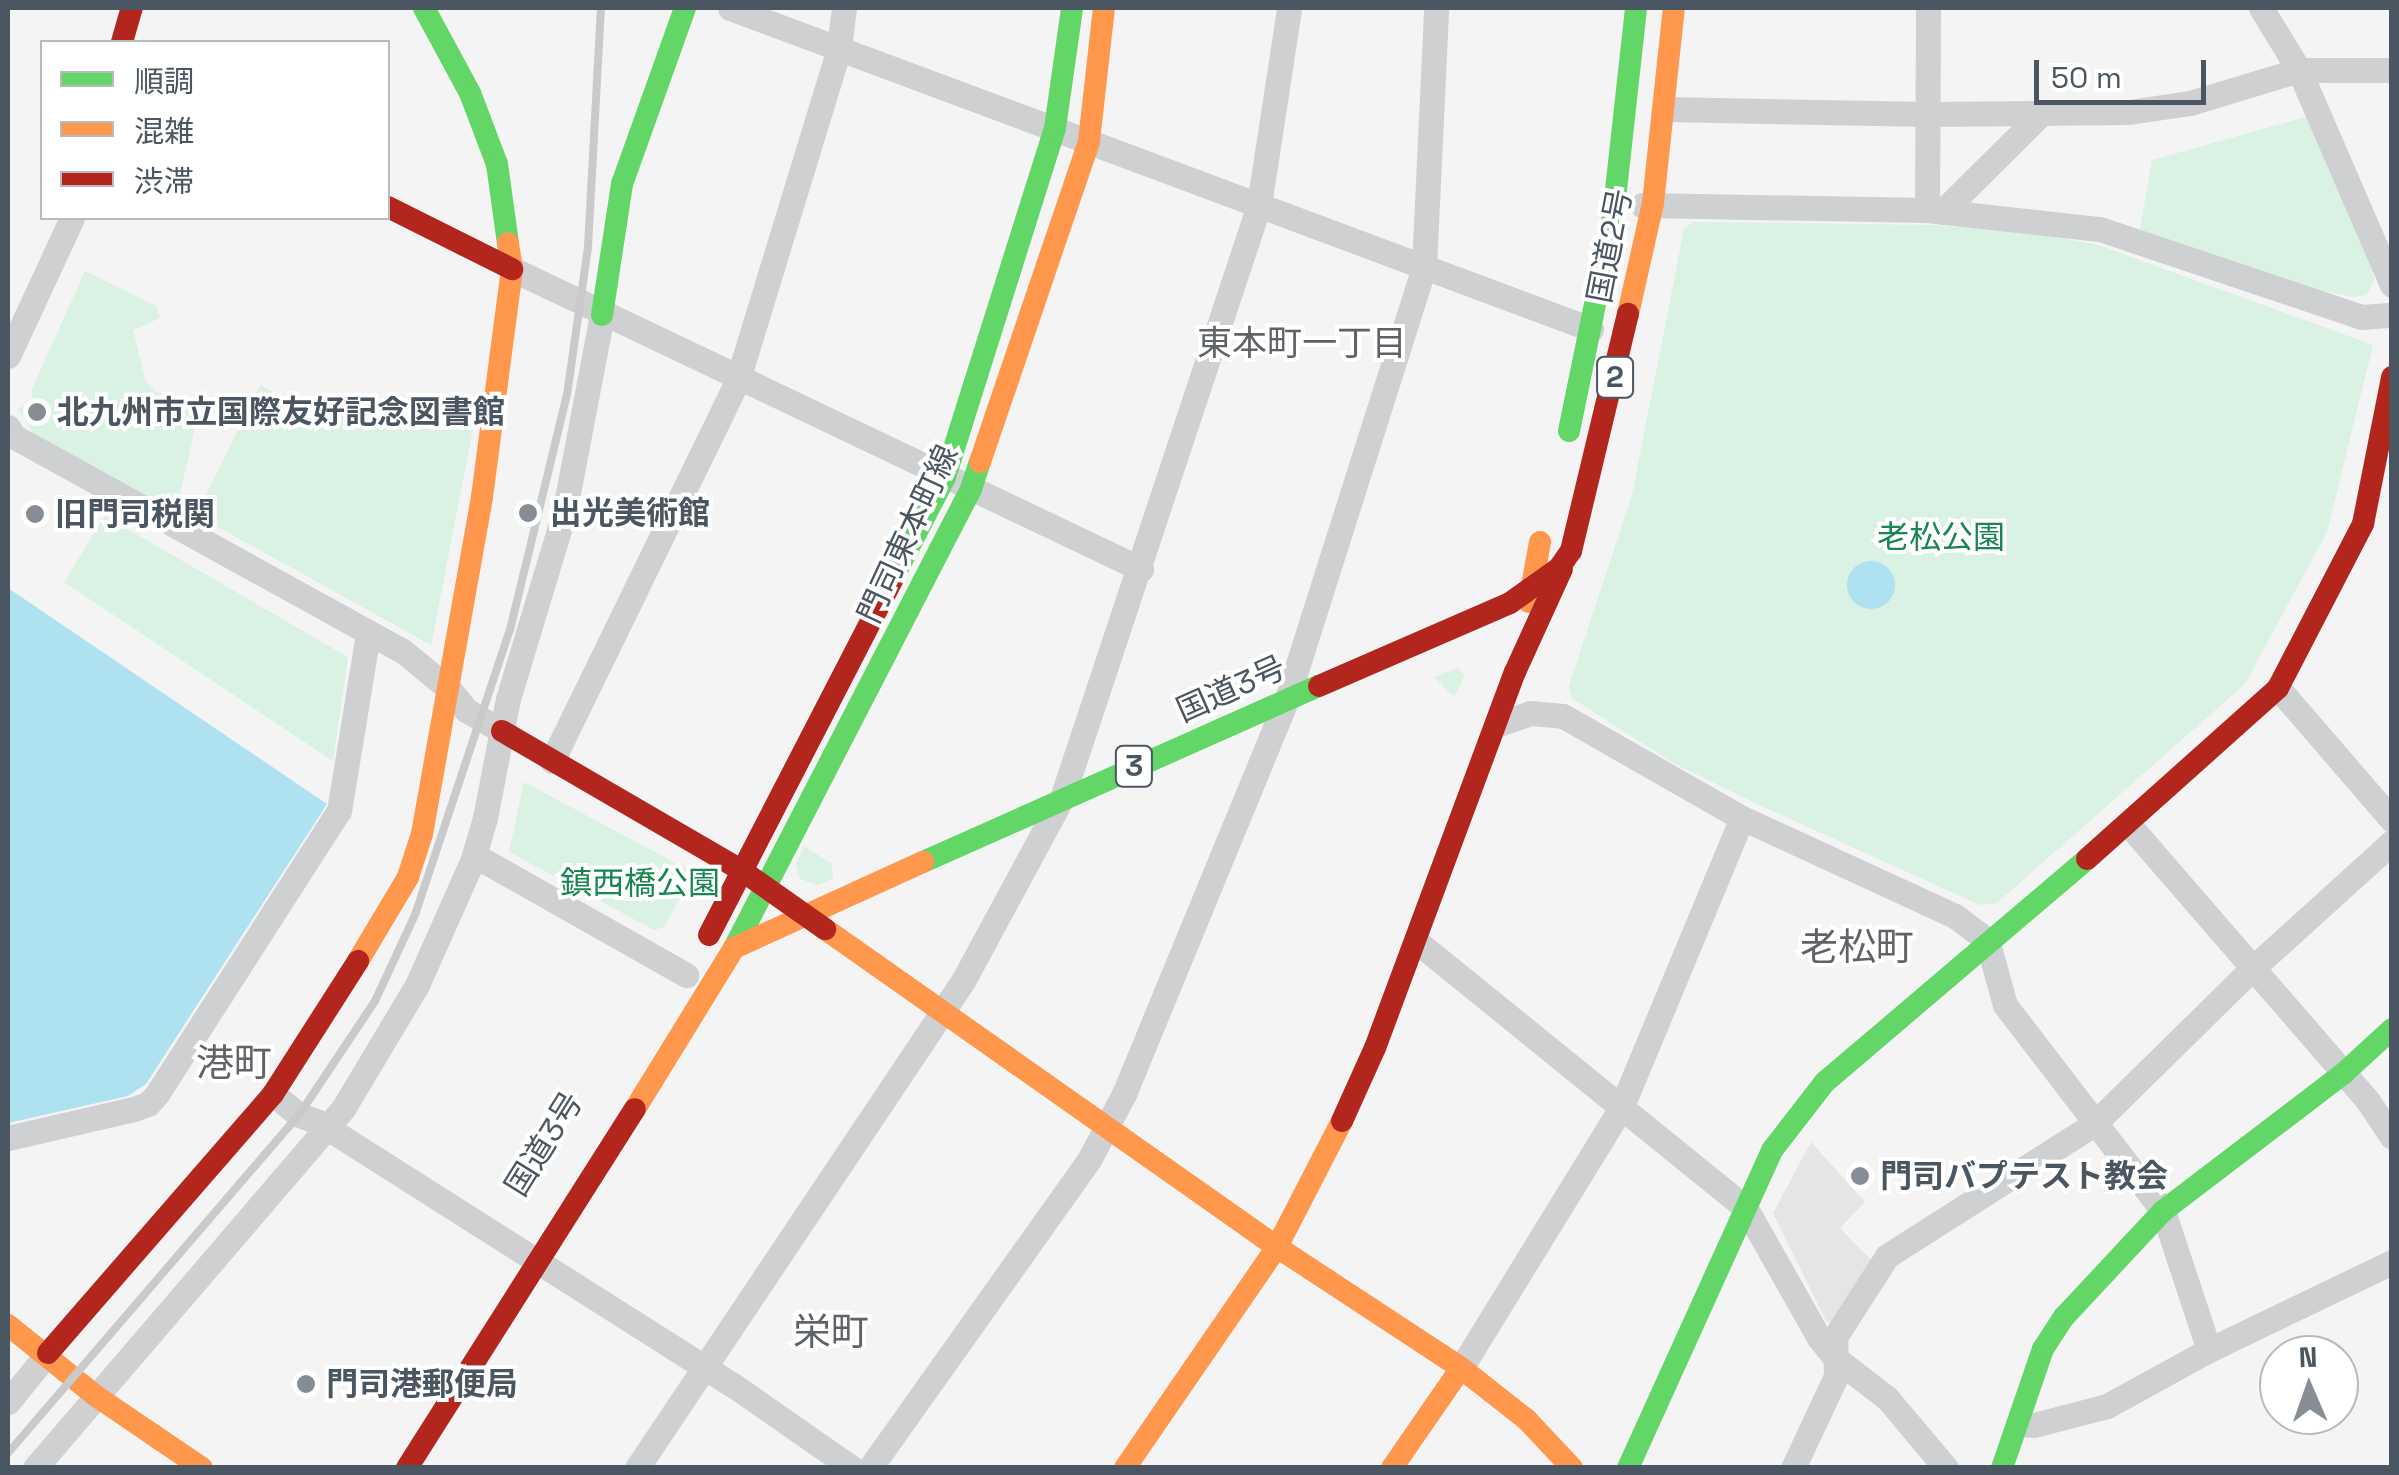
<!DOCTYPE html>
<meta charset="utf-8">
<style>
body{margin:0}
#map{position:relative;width:2399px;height:1475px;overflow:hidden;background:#f4f4f4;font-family:"Space Grotesk","Noto Sans JP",sans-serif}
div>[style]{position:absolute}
.education>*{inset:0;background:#e6e5e6}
.green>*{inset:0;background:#d9f2e3}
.water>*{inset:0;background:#aee2f0}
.round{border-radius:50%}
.street>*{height:25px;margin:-12.5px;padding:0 12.5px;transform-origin:12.5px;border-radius:12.5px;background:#ced0d2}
.fast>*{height:22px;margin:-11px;padding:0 11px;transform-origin:11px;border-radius:11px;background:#63d668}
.slow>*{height:22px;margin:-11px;padding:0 11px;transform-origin:11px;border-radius:11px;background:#ff974d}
.jam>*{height:22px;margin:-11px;padding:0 11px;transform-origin:11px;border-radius:11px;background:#b3261e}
.rail>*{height:8px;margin:-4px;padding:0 4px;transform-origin:4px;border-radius:4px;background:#c9cacc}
.dots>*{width:28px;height:28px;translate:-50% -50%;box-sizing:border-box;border:5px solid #fff;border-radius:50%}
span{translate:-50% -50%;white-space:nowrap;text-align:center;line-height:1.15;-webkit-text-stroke:8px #fff;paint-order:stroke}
.shield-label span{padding:2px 8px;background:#fff;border:2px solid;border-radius:8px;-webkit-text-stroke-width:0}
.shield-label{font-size:30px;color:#4a5661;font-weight:700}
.street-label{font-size:32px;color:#4a5661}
.poi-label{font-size:32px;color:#4a5661;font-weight:700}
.left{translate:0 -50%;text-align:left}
.park-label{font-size:32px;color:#17864f}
.neighbourhood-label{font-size:35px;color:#5f6368}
.quarter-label{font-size:38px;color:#5f6368}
.frame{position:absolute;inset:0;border:10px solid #4a5661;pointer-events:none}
.legend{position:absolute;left:40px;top:40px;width:350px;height:180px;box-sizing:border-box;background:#fff;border:2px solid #b7bbc0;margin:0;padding:12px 18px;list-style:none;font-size:30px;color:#4a5661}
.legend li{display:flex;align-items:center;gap:20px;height:50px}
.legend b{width:50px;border:2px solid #b7bbc0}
.north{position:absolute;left:2259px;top:1335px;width:100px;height:100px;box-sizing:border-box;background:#fff;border:2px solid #b7bbc0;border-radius:50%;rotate:358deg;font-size:28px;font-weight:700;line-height:40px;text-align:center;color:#4a5661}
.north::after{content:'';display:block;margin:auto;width:35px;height:45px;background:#868d94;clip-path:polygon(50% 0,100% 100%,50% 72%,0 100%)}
.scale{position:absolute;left:2034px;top:60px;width:172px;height:45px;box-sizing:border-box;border:5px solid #4a5661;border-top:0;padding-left:12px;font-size:30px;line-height:35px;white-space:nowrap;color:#4a5661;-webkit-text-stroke:8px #fff;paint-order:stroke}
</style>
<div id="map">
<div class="education">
<i style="clip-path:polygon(1811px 1142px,1865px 1202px,1840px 1228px,1876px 1265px,1835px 1322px,1826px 1321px,1773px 1213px)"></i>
</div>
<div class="green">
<i style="clip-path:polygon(2309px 116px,2370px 264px,2374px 279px,2367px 295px,2355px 297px,2313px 289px,2140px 230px,2152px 160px)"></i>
<i style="clip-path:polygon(1692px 222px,1934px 225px,2040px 234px,2098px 245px,2373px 345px,2327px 532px,2245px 684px,1997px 903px,1980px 905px,1759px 805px,1673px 763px,1572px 698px,1569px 686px,1632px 495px,1684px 229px)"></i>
<i style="clip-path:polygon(85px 271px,156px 306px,160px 318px,133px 330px,145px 379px,155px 391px,186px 406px,202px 399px,221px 407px,205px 423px,196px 423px,175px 517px,33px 433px,18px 409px,33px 401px,32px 389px)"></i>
<i style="clip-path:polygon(260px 385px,322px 417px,338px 393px,475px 419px,431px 645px,196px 515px)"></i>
<i style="clip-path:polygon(105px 516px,348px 657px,333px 761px,64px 582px)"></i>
<i style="clip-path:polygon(1458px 668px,1465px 676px,1454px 697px,1434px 677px)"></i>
<i style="clip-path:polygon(524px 782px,694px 873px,664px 927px,654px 930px,509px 852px)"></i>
<i style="clip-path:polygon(804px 846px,832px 864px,833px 879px,818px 885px,800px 879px,796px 864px)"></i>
</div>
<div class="water">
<i class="round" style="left:1847px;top:561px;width:48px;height:48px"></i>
<i style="clip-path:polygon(8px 588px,327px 804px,146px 1084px,128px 1096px,8px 1123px)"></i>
</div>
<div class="street">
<i style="left:730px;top:8px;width:919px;rotate:20.45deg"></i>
<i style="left:2261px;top:8px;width:73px;rotate:58.5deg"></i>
<i style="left:2299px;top:70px;width:234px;rotate:66.6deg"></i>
<i style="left:1666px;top:109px;width:263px;rotate:1.1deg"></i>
<i style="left:1929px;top:114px;width:200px;rotate:-0.6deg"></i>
<i style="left:2129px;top:112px;width:62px;rotate:-8.4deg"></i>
<i style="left:2190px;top:103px;width:114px;rotate:-16.8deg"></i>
<i style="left:2299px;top:70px;width:93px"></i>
<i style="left:1642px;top:205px;width:285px;rotate:1deg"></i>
<i style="left:1927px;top:210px;width:174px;rotate:6.3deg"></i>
<i style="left:2100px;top:229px;width:275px;rotate:18.6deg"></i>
<i style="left:2361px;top:317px;width:31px;rotate:-4deg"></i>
<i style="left:1927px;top:210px;width:202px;rotate:-89.7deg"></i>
<i style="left:1942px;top:212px;width:139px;rotate:-44.7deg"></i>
<i style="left:512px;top:269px;width:697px;rotate:25.5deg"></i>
<i style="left:8px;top:356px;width:152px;rotate:-65.1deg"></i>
<i style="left:8px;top:427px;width:10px;rotate:61deg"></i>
<i style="left:13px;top:436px;width:445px;rotate:28.9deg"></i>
<i style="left:403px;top:651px;width:61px;rotate:39.7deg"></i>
<i style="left:450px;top:690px;width:26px;rotate:51deg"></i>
<i style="left:466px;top:710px;width:42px;rotate:30.3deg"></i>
<i style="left:2278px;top:688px;width:174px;rotate:49.2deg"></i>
<i style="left:1496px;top:725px;width:36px;rotate:-19deg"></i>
<i style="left:1530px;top:713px;width:33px;rotate:5deg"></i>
<i style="left:1563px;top:716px;width:206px;rotate:29.7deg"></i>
<i style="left:1742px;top:818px;width:234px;rotate:24.7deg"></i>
<i style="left:1955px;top:916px;width:40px;rotate:37deg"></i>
<i style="left:1987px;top:940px;width:67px;rotate:74.5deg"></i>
<i style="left:2005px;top:1005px;width:260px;rotate:52.5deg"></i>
<i style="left:2163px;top:1211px;width:146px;rotate:71.7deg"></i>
<i style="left:552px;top:761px;width:425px;rotate:-64deg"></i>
<i style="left:738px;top:379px;width:346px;rotate:-73deg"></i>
<i style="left:839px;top:48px;width:40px;rotate:-82.9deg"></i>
<i style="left:2129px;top:825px;width:365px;rotate:49.1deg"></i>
<i style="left:2368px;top:1101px;width:43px;rotate:56.3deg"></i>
<i style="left:474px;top:855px;width:244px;rotate:29.5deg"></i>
<i style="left:1416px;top:941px;width:423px;rotate:39deg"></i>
<i style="left:1745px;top:1207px;width:150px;rotate:60.5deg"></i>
<i style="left:1819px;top:1338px;width:26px;rotate:51deg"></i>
<i style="left:1835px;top:1358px;width:66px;rotate:37.6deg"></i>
<i style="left:1887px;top:1398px;width:92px;rotate:49.9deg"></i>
<i style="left:273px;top:1094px;width:33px;rotate:39deg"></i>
<i style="left:299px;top:1115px;width:20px;rotate:20deg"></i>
<i style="left:318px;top:1122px;width:491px;rotate:32.4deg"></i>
<i style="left:733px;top:1385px;width:145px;rotate:34.9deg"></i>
<i style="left:8px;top:1138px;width:129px;rotate:-13deg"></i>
<i style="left:134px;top:1109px;width:15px;rotate:-20deg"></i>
<i style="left:148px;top:1104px;width:13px;rotate:-48deg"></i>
<i style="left:157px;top:1094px;width:336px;rotate:-57.3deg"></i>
<i style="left:339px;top:811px;width:180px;rotate:-80.7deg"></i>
<i style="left:1461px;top:1368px;width:308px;rotate:-58.4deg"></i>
<i style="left:1622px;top:1106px;width:312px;rotate:-67.4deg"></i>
<i style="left:8px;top:1402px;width:63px;rotate:-50.8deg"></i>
<i style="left:2018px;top:1424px;width:16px;rotate:4deg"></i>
<i style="left:2034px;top:1425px;width:75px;rotate:-14.6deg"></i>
<i style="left:2107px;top:1406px;width:116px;rotate:-28.8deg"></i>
<i style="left:2209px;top:1350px;width:203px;rotate:-25.7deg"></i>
<i style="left:35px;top:1468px;width:475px;rotate:-49.4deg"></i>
<i style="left:344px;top:1107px;width:142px;rotate:-59.1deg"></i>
<i style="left:417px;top:985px;width:138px;rotate:-66deg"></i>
<i style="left:473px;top:859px;width:43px;rotate:-73.7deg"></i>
<i style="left:485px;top:818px;width:121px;rotate:-79.1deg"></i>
<i style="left:508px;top:699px;width:193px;rotate:-73.2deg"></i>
<i style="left:564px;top:514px;width:203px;rotate:-79.2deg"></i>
<i style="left:637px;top:1468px;width:586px;rotate:-56.2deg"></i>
<i style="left:963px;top:981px;width:208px;rotate:-61.6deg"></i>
<i style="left:1062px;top:798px;width:625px;rotate:-71.62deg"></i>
<i style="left:1259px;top:205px;width:199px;rotate:-81.3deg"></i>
<i style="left:870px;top:1468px;width:378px;rotate:-54.6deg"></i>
<i style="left:1089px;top:1160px;width:75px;rotate:-62.1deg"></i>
<i style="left:1124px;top:1094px;width:427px;rotate:-67.6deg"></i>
<i style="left:1287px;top:699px;width:453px;rotate:-72.4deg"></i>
<i style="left:1424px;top:267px;width:259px;rotate:-87.3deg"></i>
<i style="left:1793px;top:1468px;width:102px;rotate:-64.9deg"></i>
<i style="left:1836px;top:1376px;width:39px;rotate:-91deg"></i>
<i style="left:1835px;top:1337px;width:96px;rotate:-57.3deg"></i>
<i style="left:1887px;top:1256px;width:246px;rotate:-32.5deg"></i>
<i style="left:2094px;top:1124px;width:223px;rotate:-44.5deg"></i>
<i style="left:2253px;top:968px;width:188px;rotate:-42.2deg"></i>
</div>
<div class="fast">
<i style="left:424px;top:8px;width:97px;rotate:61.6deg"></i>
<i style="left:470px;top:93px;width:76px;rotate:69.2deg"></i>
<i style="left:497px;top:164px;width:80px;rotate:82.1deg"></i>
<i style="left:602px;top:315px;width:133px;rotate:-81.3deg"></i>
<i style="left:622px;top:184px;width:187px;rotate:-70.3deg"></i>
<i style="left:1569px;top:431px;width:218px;rotate:-78.4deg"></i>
<i style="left:1613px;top:217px;width:210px;rotate:-83.7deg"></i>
<i style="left:895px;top:574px;width:109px;rotate:-62.7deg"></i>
<i style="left:945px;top:477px;width:366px;rotate:-72.5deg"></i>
<i style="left:1055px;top:128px;width:121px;rotate:-81.9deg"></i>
<i style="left:923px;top:862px;width:433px;rotate:-24deg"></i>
<i style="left:734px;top:948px;width:517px;rotate:-62.69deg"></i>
<i style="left:971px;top:489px;width:28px;rotate:-72deg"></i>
<i style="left:1628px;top:1468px;width:350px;rotate:-65.6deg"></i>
<i style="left:1773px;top:1149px;width:85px;rotate:-52.2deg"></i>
<i style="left:1825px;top:1082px;width:344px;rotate:-40.4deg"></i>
<i style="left:2002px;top:1468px;width:126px;rotate:-71deg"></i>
<i style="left:2043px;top:1349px;width:38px;rotate:-57deg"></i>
<i style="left:2064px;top:1317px;width:145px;rotate:-47deg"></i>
<i style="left:2163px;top:1211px;width:228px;rotate:-37.3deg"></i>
<i style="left:2344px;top:1073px;width:65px;rotate:-42.5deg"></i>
</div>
<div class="slow">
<i style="left:1628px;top:314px;width:114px;rotate:-77.3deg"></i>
<i style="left:1653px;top:203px;width:196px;rotate:-83.9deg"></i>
<i style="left:980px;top:462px;width:339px;rotate:-71.2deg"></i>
<i style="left:1089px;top:141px;width:134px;rotate:-83.6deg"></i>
<i style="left:1529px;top:602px;width:61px;rotate:-79.6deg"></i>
<i style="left:825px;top:929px;width:553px;rotate:35.13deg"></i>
<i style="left:1277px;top:1247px;width:220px;rotate:33.3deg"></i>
<i style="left:1461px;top:1368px;width:84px;rotate:38.2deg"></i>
<i style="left:1527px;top:1420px;width:66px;rotate:46.8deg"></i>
<i style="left:358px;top:961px;width:98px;rotate:-59.2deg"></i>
<i style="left:408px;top:877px;width:45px;rotate:-72deg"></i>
<i style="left:422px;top:834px;width:342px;rotate:-79.9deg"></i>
<i style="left:482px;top:497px;width:230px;rotate:-82.5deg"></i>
<i style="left:512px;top:269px;width:26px;rotate:-99deg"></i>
<i style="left:635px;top:1109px;width:189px;rotate:-58.4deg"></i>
<i style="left:734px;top:948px;width:208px;rotate:-24.5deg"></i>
<i style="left:8px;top:1325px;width:113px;rotate:38.9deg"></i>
<i style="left:96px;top:1396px;width:128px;rotate:34.2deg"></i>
<i style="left:1125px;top:1468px;width:268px;rotate:-55.5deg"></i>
<i style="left:1277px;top:1247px;width:142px;rotate:-62.7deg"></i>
<i style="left:1392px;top:1468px;width:121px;rotate:-55.4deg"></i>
</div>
<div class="jam">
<i style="left:122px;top:42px;width:35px;rotate:-74deg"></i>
<i style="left:388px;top:207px;width:139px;rotate:26.6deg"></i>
<i style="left:1319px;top:686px;width:208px;rotate:-23.5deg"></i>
<i style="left:1510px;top:603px;width:60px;rotate:-35.5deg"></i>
<i style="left:1559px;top:568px;width:21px;rotate:-55deg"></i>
<i style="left:1571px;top:551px;width:244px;rotate:-76.5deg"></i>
<i style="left:502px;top:731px;width:276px;rotate:30.2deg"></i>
<i style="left:741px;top:870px;width:103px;rotate:35.1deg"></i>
<i style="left:2087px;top:859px;width:256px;rotate:-41.8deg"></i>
<i style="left:2278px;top:688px;width:185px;rotate:-62.6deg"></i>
<i style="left:2363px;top:524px;width:150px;rotate:-78.8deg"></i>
<i style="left:709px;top:935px;width:406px;rotate:-62.7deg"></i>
<i style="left:1342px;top:1121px;width:80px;rotate:-65.7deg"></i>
<i style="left:1375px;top:1048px;width:401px;rotate:-69.6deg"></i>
<i style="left:1515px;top:672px;width:113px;rotate:-65.5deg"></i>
<i style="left:48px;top:1353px;width:343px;rotate:-49deg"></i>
<i style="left:273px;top:1094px;width:158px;rotate:-57.4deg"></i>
<i style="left:407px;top:1468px;width:425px;rotate:-57.6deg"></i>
</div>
<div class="rail">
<i style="left:8px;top:1453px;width:446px;rotate:-49.3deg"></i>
<i style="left:299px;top:1115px;width:137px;rotate:-56.3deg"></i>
<i style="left:375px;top:1001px;width:95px;rotate:-65.1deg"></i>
<i style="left:415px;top:915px;width:300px;rotate:-71.6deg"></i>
<i style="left:510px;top:630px;width:242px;rotate:-76.4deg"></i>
<i style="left:567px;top:395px;width:149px;rotate:-81.9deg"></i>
<i style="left:588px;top:247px;width:239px;rotate:-86.9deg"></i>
</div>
<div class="dots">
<i style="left:37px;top:412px;background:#868d94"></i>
<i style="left:528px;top:513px;background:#868d94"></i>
<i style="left:35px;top:514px;background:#868d94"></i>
<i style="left:1860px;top:1176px;background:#868d94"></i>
<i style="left:306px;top:1384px;background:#868d94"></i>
</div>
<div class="shield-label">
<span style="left:1615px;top:377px">2</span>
<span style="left:1134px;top:766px">3</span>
</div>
<div class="street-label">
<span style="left:1610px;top:246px;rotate:-79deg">国道2号</span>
<span style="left:908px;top:534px;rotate:-65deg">門司東本町線</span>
<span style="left:1231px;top:689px;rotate:-24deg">国道3号</span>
<span style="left:544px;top:1144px;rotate:-58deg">国道3号</span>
</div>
<div class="poi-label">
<span class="left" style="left:57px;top:412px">北九州市立国際友好記念図書館</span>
<span class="left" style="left:550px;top:513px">出光美術館</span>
<span class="left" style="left:55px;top:514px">旧門司税関</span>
<span class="left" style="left:1880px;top:1176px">門司バプテスト教会</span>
<span class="left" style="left:326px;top:1384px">門司港郵便局</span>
</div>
<div class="park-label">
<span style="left:1941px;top:537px">老松公園</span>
<span style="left:640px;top:883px">鎮西橋公園</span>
</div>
<div class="neighbourhood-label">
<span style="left:1302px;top:343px">東本町一丁目</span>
</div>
<div class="quarter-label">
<span style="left:1857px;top:948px">老松町</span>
<span style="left:234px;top:1064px">港町</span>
<span style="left:831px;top:1333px">栄町</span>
</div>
<div class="frame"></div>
<ul class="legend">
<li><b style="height:12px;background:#63d668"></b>順調</li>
<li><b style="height:12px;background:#ff974d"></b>混雑</li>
<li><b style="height:12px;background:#b3261e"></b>渋滞</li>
</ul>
<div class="north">N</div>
<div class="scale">50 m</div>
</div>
